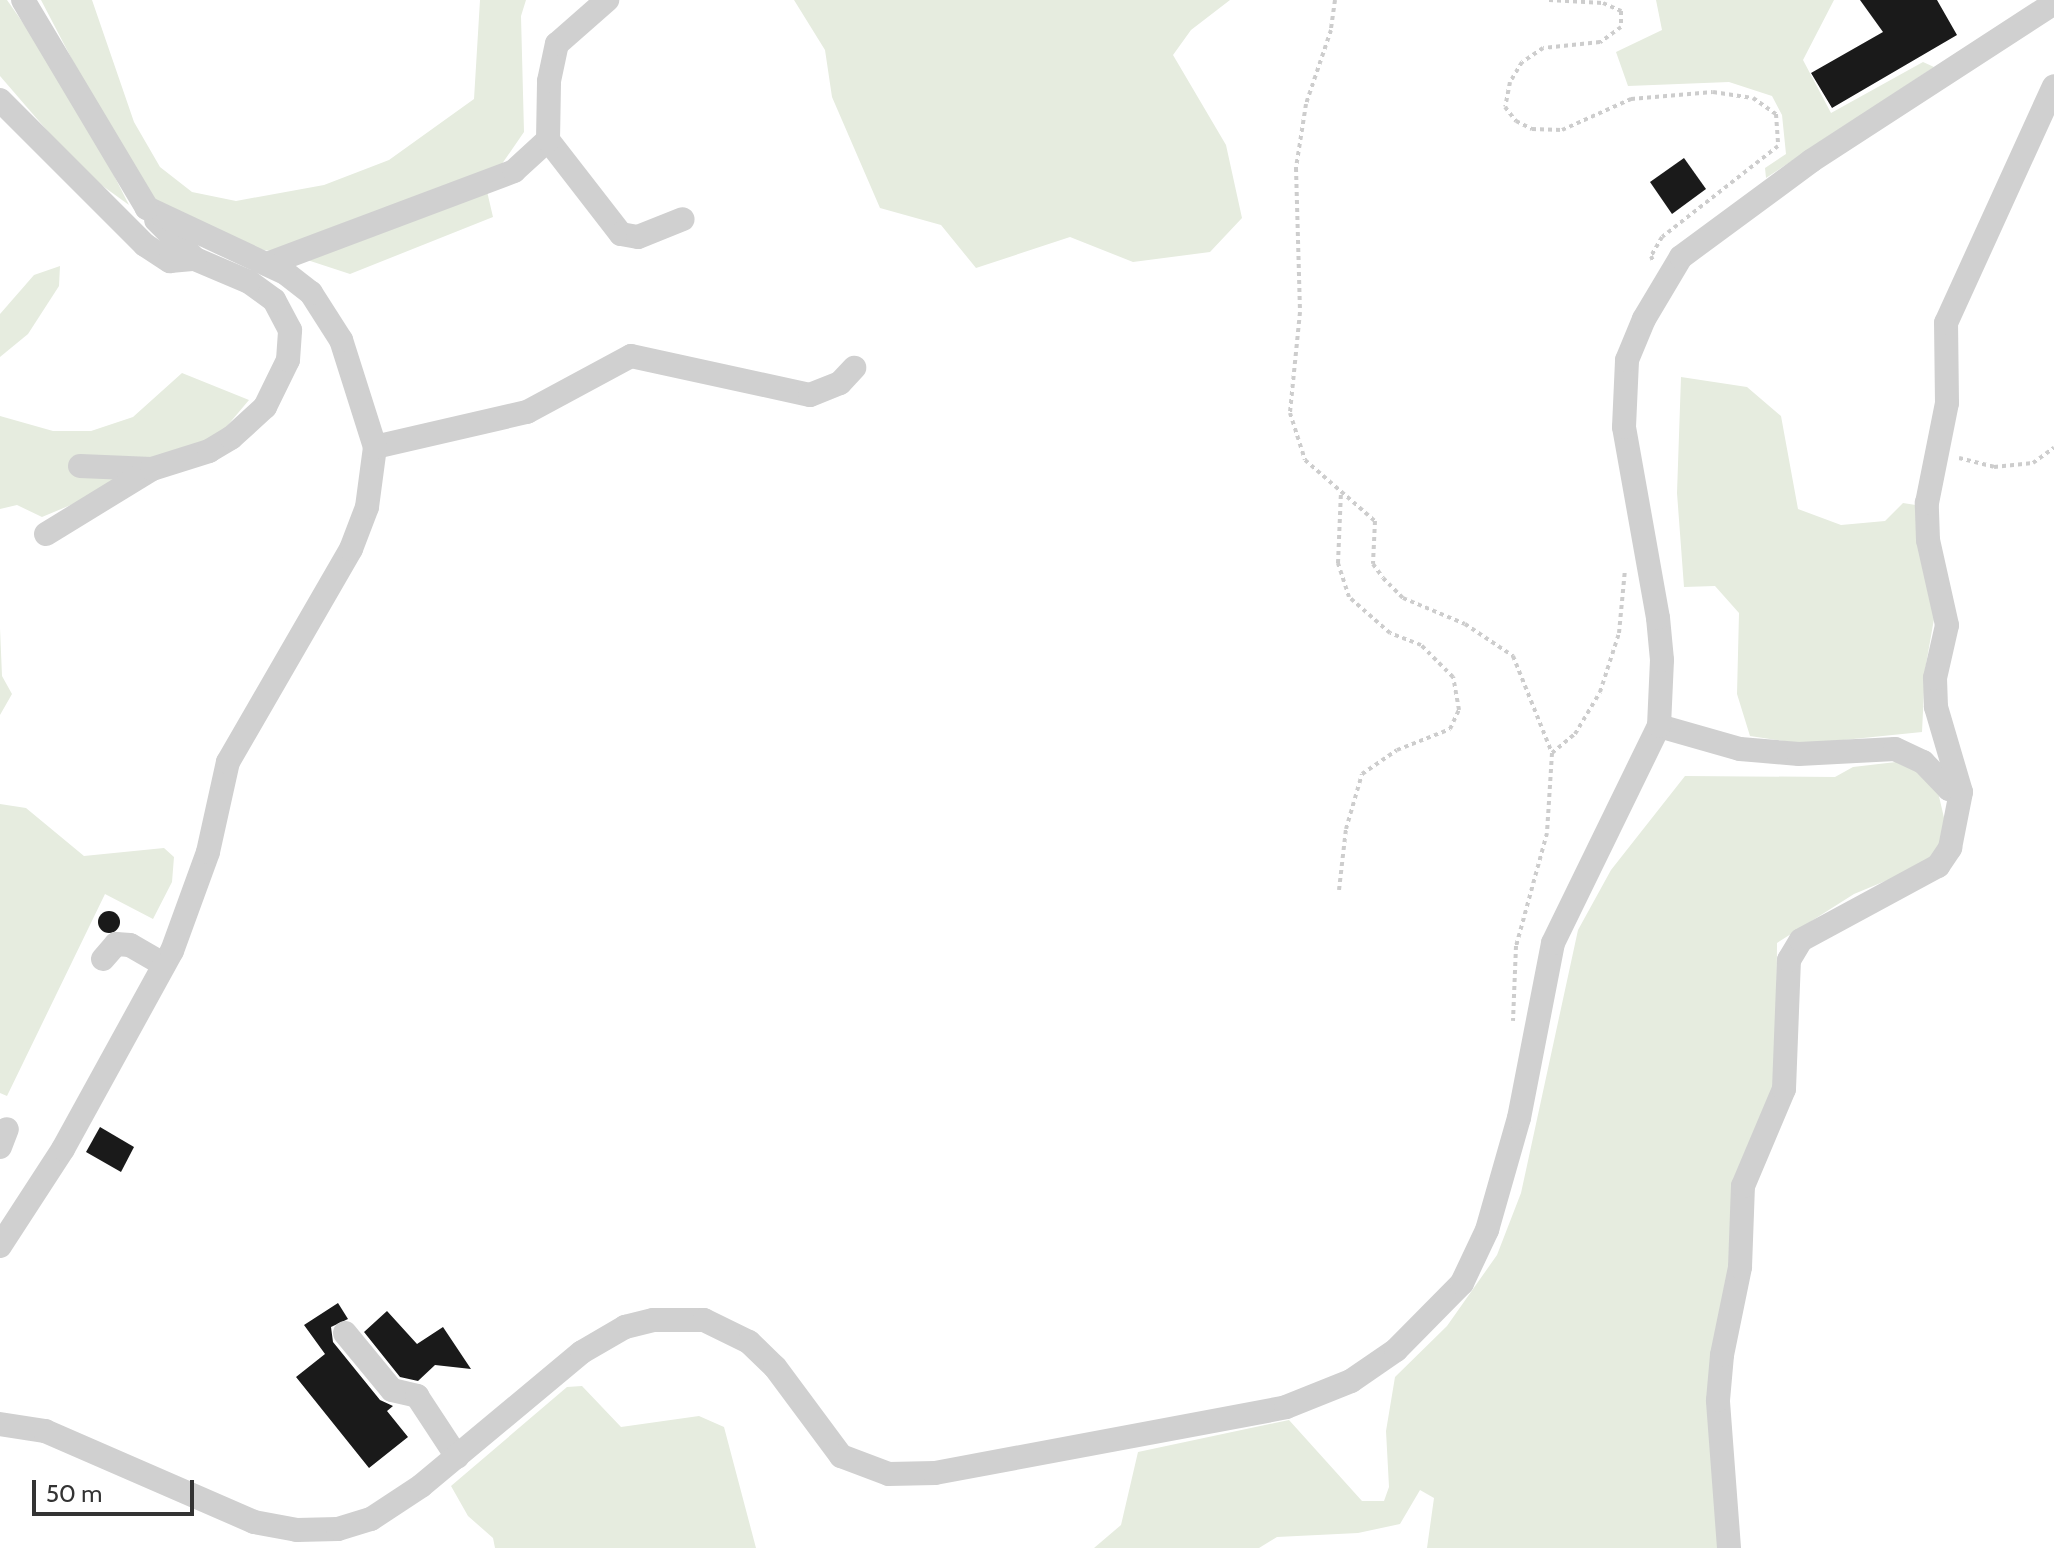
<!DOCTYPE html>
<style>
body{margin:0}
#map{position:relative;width:2054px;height:1548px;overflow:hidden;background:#fff;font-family:Cabin,sans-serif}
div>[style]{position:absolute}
.green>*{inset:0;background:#e6ecdf}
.building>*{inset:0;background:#1a1a1a}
.round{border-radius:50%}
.path>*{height:4px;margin-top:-2px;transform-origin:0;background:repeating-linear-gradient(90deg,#cdcdcd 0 4px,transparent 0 8px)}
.minor>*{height:24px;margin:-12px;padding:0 12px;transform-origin:12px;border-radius:12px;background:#d0d0d0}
span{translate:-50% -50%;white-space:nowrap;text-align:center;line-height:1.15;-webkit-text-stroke:8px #fff;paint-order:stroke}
.scale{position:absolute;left:32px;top:1480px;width:162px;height:36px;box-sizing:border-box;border:4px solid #333;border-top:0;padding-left:10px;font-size:24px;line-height:28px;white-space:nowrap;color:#333;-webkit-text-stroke:6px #fff;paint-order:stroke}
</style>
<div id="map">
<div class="green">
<i style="clip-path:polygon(0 0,7px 0,72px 93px,129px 205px,82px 171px,0 76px)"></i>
<i style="clip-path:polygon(41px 0,92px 0,134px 122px,160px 167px,192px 192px,236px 201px,324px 185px,389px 160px,474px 99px,480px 0,526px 0,521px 16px,524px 132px,486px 187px,493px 217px,350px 274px,289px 254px,227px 244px,149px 207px)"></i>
<i style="clip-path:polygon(794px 0,1230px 0,1191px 30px,1173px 55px,1226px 145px,1242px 218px,1210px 252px,1133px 262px,1070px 237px,976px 268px,941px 225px,880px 208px,832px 97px,825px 50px)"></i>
<i style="clip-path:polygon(1656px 0,1834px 0,1803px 60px,1831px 113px,1923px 62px,1934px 67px,1766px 178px,1765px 168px,1786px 154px,1782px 115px,1772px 96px,1729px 82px,1628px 86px,1616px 52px,1662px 30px)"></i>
<i style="clip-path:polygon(60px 266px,59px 286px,28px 334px,0 357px,0 314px,34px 275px)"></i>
<i style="clip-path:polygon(182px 373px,249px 400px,222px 432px,145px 474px,42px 517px,17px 505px,0 509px,0 416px,53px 431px,91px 431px,133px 417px)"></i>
<i style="clip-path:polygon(1681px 377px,1747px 387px,1781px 416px,1798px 509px,1841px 525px,1885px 521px,1903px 503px,1922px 506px,1937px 602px,1925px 670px,1922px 732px,1804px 744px,1750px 736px,1737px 694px,1739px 613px,1715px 586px,1684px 587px,1677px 493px)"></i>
<i style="clip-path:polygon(0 628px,2px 676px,12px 694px,0 715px)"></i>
<i style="clip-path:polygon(1896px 762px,1922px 774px,1938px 792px,1945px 822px,1939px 846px,1924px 865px,1854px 894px,1777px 943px,1776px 1088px,1736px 1194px,1725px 1548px,1427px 1548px,1434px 1498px,1420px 1490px,1400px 1524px,1358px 1533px,1277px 1537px,1259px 1548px,1094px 1548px,1121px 1525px,1138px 1452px,1289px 1420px,1362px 1501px,1384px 1501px,1389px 1487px,1386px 1431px,1395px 1377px,1447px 1326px,1497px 1255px,1521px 1193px,1578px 930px,1611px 870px,1685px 776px,1835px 777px,1853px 767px)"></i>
<i style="clip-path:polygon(0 804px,26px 808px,84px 856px,164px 848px,174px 857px,172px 882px,153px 919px,105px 894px,7px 1096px,0 1093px)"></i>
<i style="clip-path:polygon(582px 1386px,621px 1427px,699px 1416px,724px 1427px,756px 1548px,495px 1548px,493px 1538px,468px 1516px,451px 1486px,567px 1387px)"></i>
</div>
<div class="building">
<i style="clip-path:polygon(1860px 0,1937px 0,1957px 35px,1832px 108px,1811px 73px,1883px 32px)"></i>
<i style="clip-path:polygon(1684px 158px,1706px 189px,1672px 214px,1650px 182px)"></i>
<i class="round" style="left:98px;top:911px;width:22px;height:22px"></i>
<i style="clip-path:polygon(100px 1127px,134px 1147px,121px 1172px,86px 1152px)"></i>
<i style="clip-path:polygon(338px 1303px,348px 1319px,331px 1327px,333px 1342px,380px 1400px,393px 1406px,387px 1411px,408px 1437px,369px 1468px,296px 1377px,325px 1354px,304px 1325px)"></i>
<i style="clip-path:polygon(387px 1311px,417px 1344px,443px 1327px,471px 1369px,435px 1365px,418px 1381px,400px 1377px,364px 1332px)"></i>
</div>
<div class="path">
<i style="left:1335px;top:0;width:30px;rotate:98deg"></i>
<i style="left:1331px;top:30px;width:78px;rotate:108.7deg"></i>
<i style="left:1306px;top:104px;width:65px;rotate:98.9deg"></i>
<i style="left:1296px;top:168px;width:144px;rotate:88.4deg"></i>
<i style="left:1300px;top:312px;width:101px;rotate:95.7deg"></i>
<i style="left:1290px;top:413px;width:49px;rotate:72.3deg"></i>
<i style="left:1305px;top:460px;width:93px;rotate:41.1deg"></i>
<i style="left:1375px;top:521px;width:43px;rotate:92.7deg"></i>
<i style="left:1373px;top:564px;width:17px;rotate:54deg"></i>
<i style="left:1383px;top:578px;width:28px;rotate:45deg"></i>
<i style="left:1403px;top:598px;width:67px;rotate:22.8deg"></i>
<i style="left:1465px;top:624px;width:58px;rotate:33.7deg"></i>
<i style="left:1513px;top:656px;width:105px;rotate:68.1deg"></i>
<i style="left:1552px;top:753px;width:80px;rotate:93.6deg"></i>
<i style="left:1547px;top:833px;width:117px;rotate:105.3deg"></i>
<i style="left:1516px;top:946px;width:75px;rotate:92.3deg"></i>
<i style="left:1549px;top:0;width:54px;rotate:3.2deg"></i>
<i style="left:1603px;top:3px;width:20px;rotate:24deg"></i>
<i style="left:1621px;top:11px;width:16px;rotate:90deg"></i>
<i style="left:1621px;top:27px;width:26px;rotate:144deg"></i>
<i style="left:1600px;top:42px;width:57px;rotate:174deg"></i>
<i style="left:1543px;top:48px;width:25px;rotate:146deg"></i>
<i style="left:1522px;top:62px;width:23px;rotate:121deg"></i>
<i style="left:1510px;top:82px;width:25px;rotate:101deg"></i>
<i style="left:1505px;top:107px;width:18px;rotate:52deg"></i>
<i style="left:1516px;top:121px;width:18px;rotate:27deg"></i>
<i style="left:1532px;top:129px;width:30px;rotate:2deg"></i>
<i style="left:1562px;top:130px;width:76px;rotate:-24.2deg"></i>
<i style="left:1631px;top:99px;width:82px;rotate:-4.9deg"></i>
<i style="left:1713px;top:92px;width:40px;rotate:8.5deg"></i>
<i style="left:1753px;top:98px;width:28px;rotate:35deg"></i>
<i style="left:1776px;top:114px;width:32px;rotate:86deg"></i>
<i style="left:1778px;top:146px;width:147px;rotate:141.9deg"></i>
<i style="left:1662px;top:237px;width:22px;rotate:120deg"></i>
<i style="left:1651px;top:256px;width:5px;rotate:68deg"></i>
<i style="left:1959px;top:458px;width:36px;rotate:14deg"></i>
<i style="left:1994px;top:467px;width:39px;rotate:-6deg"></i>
<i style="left:2033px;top:463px;width:26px;rotate:-36deg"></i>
<i style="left:1552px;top:753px;width:30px;rotate:-40deg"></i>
<i style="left:1575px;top:734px;width:49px;rotate:-59.2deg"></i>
<i style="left:1600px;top:692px;width:62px;rotate:-72.1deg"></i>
<i style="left:1619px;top:633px;width:64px;rotate:-84.6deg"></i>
<i style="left:1339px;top:890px;width:61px;rotate:-83.5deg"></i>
<i style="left:1346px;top:829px;width:57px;rotate:-73.8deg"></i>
<i style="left:1362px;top:774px;width:42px;rotate:-34.4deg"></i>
<i style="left:1397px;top:750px;width:57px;rotate:-21.6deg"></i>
<i style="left:1450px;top:729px;width:21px;rotate:-65deg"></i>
<i style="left:1459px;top:710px;width:34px;rotate:-100deg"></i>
<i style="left:1453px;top:677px;width:45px;rotate:-135deg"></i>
<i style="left:1421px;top:645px;width:33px;rotate:-159deg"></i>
<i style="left:1390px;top:633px;width:55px;rotate:-138.7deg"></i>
<i style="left:1349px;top:597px;width:36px;rotate:-108deg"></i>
<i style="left:1338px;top:563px;width:71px;rotate:-87.6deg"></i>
</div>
<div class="minor">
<i style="left:0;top:100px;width:205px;rotate:45deg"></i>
<i style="left:145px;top:245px;width:30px;rotate:33deg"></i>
<i style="left:170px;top:261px;width:25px;rotate:-5deg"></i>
<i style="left:548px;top:140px;width:119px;rotate:52.2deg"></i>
<i style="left:621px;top:234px;width:17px;rotate:10deg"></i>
<i style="left:638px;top:237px;width:48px;rotate:-21.8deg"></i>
<i style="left:267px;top:264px;width:264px;rotate:-20.6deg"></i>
<i style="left:514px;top:171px;width:46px;rotate:-42.4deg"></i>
<i style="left:548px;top:140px;width:59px;rotate:-89deg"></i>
<i style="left:549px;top:81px;width:38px;rotate:-78deg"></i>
<i style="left:557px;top:44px;width:67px;rotate:-41.3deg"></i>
<i style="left:375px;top:447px;width:156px;rotate:-13deg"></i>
<i style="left:527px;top:412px;width:118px;rotate:-28.3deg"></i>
<i style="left:631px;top:356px;width:183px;rotate:12.3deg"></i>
<i style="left:810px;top:395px;width:32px;rotate:-22deg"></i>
<i style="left:840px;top:383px;width:21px;rotate:-47deg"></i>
<i style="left:80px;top:466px;width:72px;rotate:2.4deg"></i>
<i style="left:46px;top:534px;width:124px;rotate:-31.5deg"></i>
<i style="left:152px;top:469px;width:60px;rotate:-17.5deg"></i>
<i style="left:209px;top:451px;width:26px;rotate:-31deg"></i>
<i style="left:231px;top:438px;width:46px;rotate:-42.4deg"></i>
<i style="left:265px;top:407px;width:52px;rotate:-63.9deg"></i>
<i style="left:288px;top:360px;width:30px;rotate:-86deg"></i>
<i style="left:290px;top:330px;width:34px;rotate:-118deg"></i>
<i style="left:274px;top:300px;width:31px;rotate:-144deg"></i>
<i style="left:249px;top:282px;width:59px;rotate:-156.9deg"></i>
<i style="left:195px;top:259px;width:55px;rotate:-135deg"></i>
<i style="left:1659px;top:726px;width:84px;rotate:15.9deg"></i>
<i style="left:1740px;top:749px;width:59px;rotate:4.8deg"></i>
<i style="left:1799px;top:754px;width:96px;rotate:-3deg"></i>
<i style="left:1895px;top:749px;width:31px;rotate:25deg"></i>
<i style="left:1923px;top:762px;width:37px;rotate:46deg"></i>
<i style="left:1949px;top:789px;width:12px;rotate:14deg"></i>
<i style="left:103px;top:959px;width:20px;rotate:-49deg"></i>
<i style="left:116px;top:944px;width:14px;rotate:4deg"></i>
<i style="left:130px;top:945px;width:39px;rotate:30deg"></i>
<i style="left:0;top:1147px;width:19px;rotate:-69deg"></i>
<i style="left:0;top:1246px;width:116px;rotate:-57deg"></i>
<i style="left:63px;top:1149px;width:226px;rotate:-61.2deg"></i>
<i style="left:172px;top:951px;width:105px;rotate:-70deg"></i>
<i style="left:208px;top:852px;width:92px;rotate:-77.5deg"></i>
<i style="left:228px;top:762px;width:246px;rotate:-60deg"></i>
<i style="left:351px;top:549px;width:45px;rotate:-69.1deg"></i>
<i style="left:367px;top:507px;width:61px;rotate:-82.4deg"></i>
<i style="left:375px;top:447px;width:112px;rotate:-107.6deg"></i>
<i style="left:341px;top:340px;width:56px;rotate:-122.6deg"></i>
<i style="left:311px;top:293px;width:33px;rotate:-142deg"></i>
<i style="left:285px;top:273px;width:153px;rotate:-154.8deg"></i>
<i style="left:147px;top:208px;width:242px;rotate:-120.8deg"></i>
<i style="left:345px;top:1333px;width:74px;rotate:50.5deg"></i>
<i style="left:392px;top:1390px;width:26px;rotate:13deg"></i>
<i style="left:417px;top:1396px;width:73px;rotate:56.7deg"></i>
<i style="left:0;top:1424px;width:46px;rotate:8.8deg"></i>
<i style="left:45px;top:1431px;width:228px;rotate:23.5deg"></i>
<i style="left:254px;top:1522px;width:44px;rotate:10.5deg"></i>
<i style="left:297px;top:1530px;width:41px;rotate:-1.4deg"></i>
<i style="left:338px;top:1529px;width:34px;rotate:-17deg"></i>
<i style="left:371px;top:1519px;width:60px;rotate:-33.4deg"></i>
<i style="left:421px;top:1486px;width:209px;rotate:-39.8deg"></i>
<i style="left:582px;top:1352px;width:50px;rotate:-30.2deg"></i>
<i style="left:625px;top:1327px;width:29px;rotate:-14deg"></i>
<i style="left:653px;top:1320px;width:51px"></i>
<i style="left:704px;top:1320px;width:50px;rotate:26.1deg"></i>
<i style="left:749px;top:1342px;width:36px;rotate:44deg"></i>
<i style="left:775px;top:1367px;width:111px;rotate:53.4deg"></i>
<i style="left:841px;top:1456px;width:51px;rotate:20.6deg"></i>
<i style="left:889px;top:1474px;width:46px;rotate:-1.2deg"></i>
<i style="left:935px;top:1473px;width:357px;rotate:-10.6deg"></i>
<i style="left:1286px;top:1407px;width:70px;rotate:-21.8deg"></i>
<i style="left:1351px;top:1381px;width:55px;rotate:-34.6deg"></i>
<i style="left:1396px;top:1350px;width:94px;rotate:-45.4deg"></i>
<i style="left:1462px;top:1283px;width:59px;rotate:-64.7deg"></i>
<i style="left:1487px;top:1230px;width:116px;rotate:-74.1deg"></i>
<i style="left:1519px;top:1118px;width:178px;rotate:-79deg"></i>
<i style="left:1553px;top:943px;width:242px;rotate:-64deg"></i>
<i style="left:1659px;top:726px;width:66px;rotate:-87.4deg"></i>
<i style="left:1662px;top:660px;width:42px;rotate:-95.4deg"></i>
<i style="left:1658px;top:618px;width:194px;rotate:-100.1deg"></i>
<i style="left:1624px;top:427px;width:67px;rotate:-87.4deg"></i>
<i style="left:1627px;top:360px;width:44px;rotate:-67.5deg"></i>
<i style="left:1644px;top:319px;width:72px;rotate:-59.2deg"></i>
<i style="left:1681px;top:257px;width:162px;rotate:-36.4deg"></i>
<i style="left:1811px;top:161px;width:290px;rotate:-33deg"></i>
<i style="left:1729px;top:1548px;width:148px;rotate:-94.3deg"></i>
<i style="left:1718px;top:1400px;width:45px;rotate:-84.9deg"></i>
<i style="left:1722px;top:1355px;width:90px;rotate:-78.4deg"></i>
<i style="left:1740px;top:1267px;width:81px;rotate:-87.9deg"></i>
<i style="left:1743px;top:1186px;width:105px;rotate:-67.1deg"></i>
<i style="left:1784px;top:1089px;width:129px;rotate:-87.8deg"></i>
<i style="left:1789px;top:960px;width:23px;rotate:-59deg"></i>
<i style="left:1801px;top:940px;width:156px;rotate:-28.4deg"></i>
<i style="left:1938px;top:866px;width:22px;rotate:-56deg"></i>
<i style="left:1950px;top:848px;width:57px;rotate:-78.9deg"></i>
<i style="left:1961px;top:792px;width:89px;rotate:-106.4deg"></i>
<i style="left:1936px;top:707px;width:29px;rotate:-92deg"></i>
<i style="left:1935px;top:678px;width:54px;rotate:-77.2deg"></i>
<i style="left:1947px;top:625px;width:87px;rotate:-102.6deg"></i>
<i style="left:1928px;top:540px;width:37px;rotate:-92deg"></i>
<i style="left:1927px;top:503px;width:102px;rotate:-78.7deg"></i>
<i style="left:1947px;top:403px;width:80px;rotate:-90.7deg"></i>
<i style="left:1946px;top:323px;width:260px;rotate:-65.5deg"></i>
</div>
<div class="scale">50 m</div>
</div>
